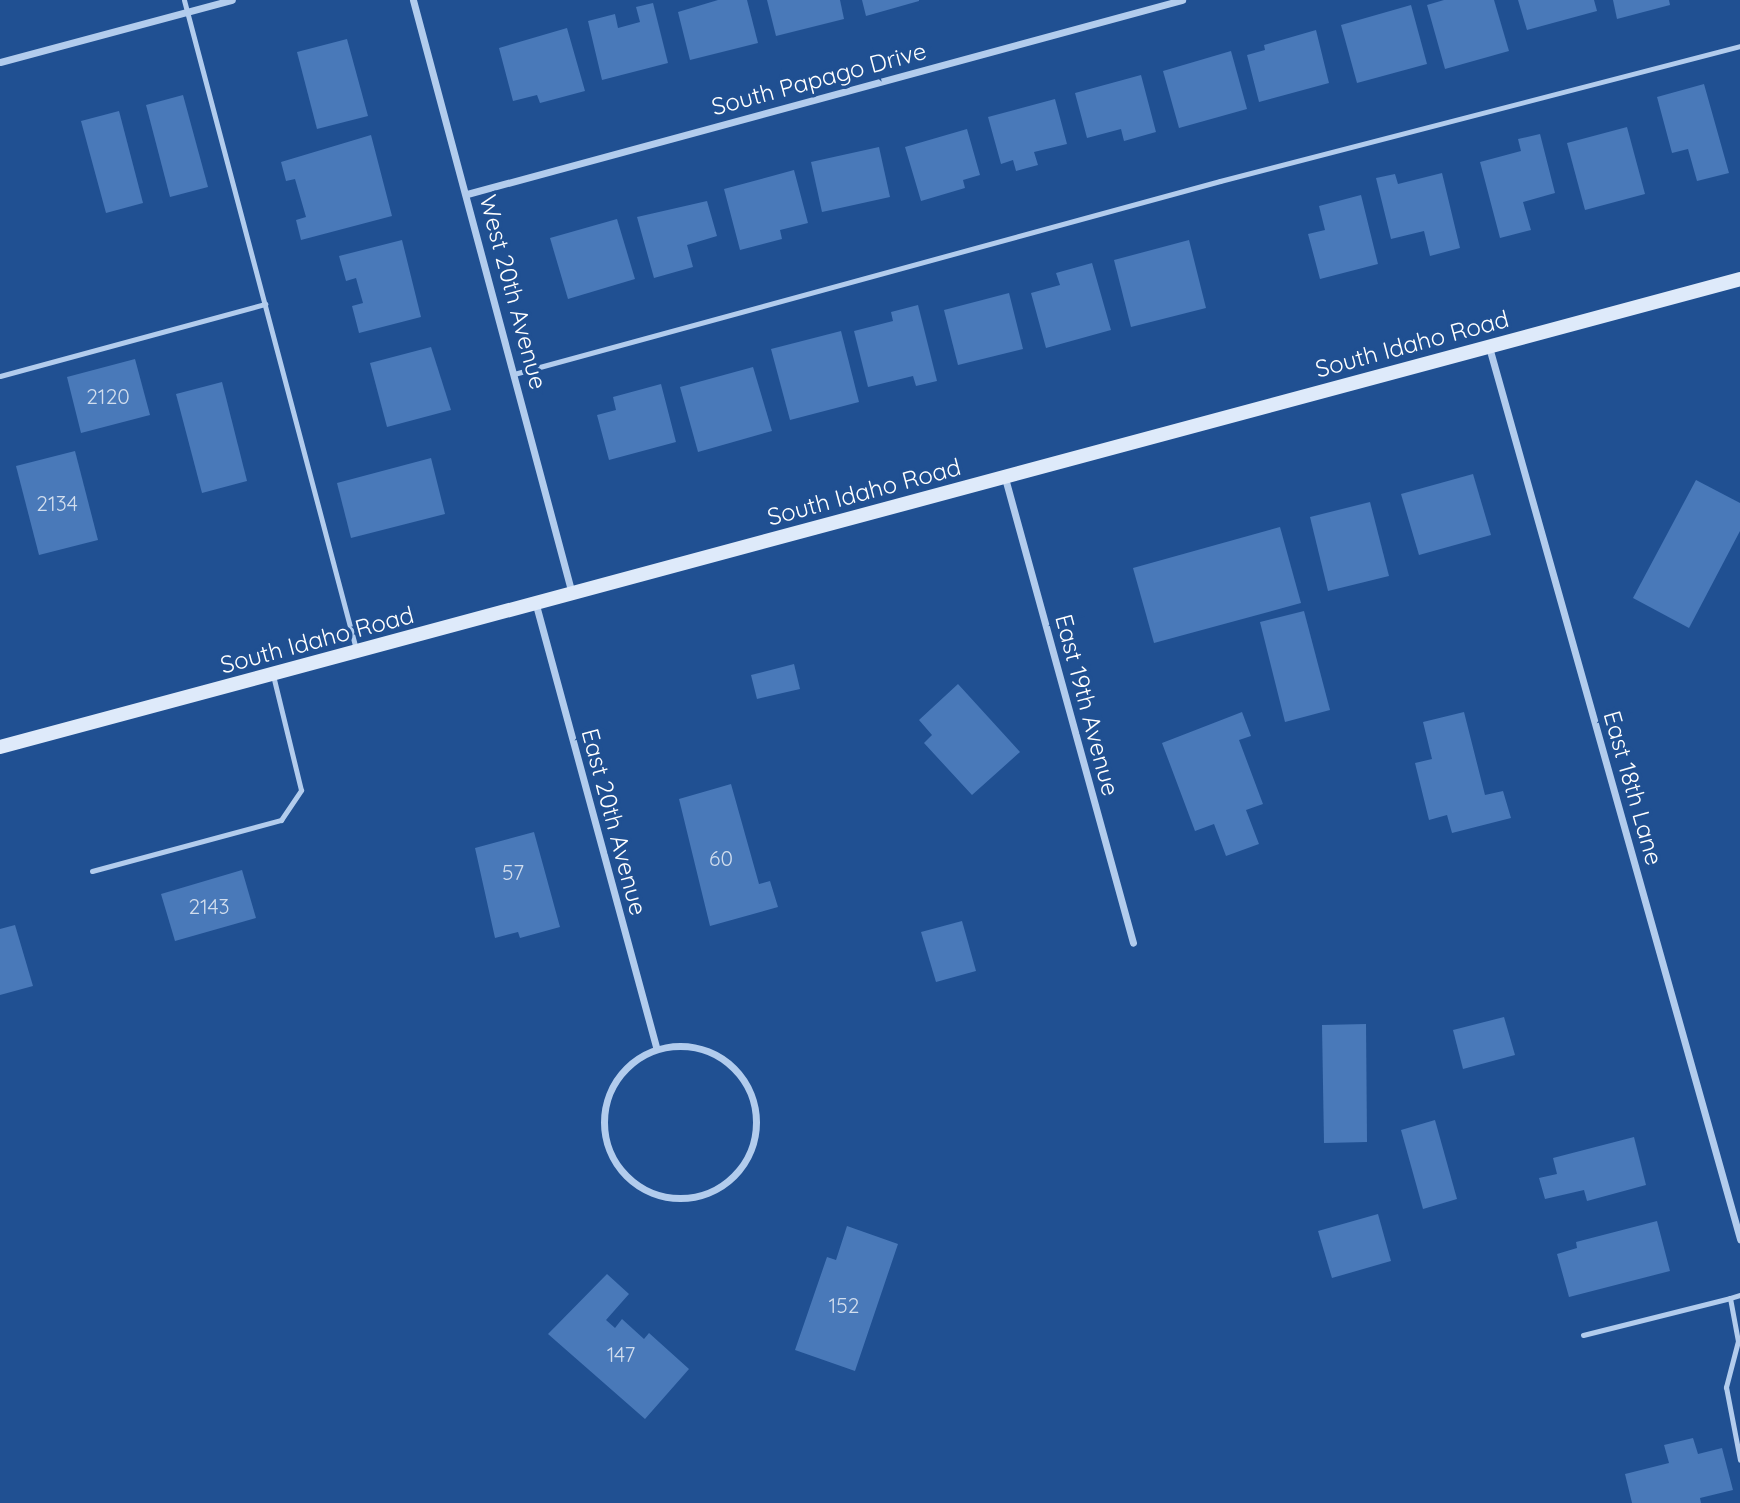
<!DOCTYPE html>
<style>
body{margin:0}
#map{position:relative;width:1740px;height:1503px;overflow:hidden;background:#205092;font-family:Quicksand,sans-serif}
div>[style]{position:absolute}
.building>*{inset:0;background:#4979b9}
.service>*{height:5px;margin:-2.5px;padding:0 2.5px;transform-origin:2.5px;border-radius:2.5px;background:#b2cced}
.minor>*{height:7px;margin:-3.5px;padding:0 3.5px;transform-origin:3.5px;border-radius:3.5px;background:#b2cced}
.minor>.ring{margin:-3.5px;padding:0;box-sizing:content-box;background:none;border:7px solid #b2cced;border-radius:50%}
.secondary>*{height:14px;margin:-7px;padding:0 7px;transform-origin:7px;border-radius:7px;background:#deeafa}
span{translate:-50% -50%;white-space:nowrap;text-align:center;line-height:1.15;-webkit-text-stroke:7px #205092;paint-order:stroke}
.number-label{font-size:21px;color:#d2deee}
.number-label span{-webkit-text-stroke-width:0}
.street-label{font-size:24px;color:#fff}
</style>
<div id="map">
<div class="building">
<i style="clip-path:polygon(718px 0,747px 0,758px 43px,690px 60px,678px 12px)"></i>
<i style="clip-path:polygon(767px 0,840px 0,844px 19px,776px 36px)"></i>
<i style="clip-path:polygon(862px 0,919px 0,919px 1px,866px 16px)"></i>
<i style="clip-path:polygon(1444px 0,1494px 0,1509px 51px,1445px 69px,1427px 5px)"></i>
<i style="clip-path:polygon(1518px 0,1594px 0,1597px 11px,1527px 30px)"></i>
<i style="clip-path:polygon(1613px 0,1669px 0,1670px 5px,1617px 19px)"></i>
<i style="clip-path:polygon(653px 3px,668px 63px,602px 80px,588px 21px,615px 14px,618px 28px,640px 22px,636px 7px)"></i>
<i style="clip-path:polygon(1411px 5px,1427px 64px,1357px 83px,1341px 25px)"></i>
<i style="clip-path:polygon(567px 28px,585px 91px,540px 103px,537px 95px,513px 101px,499px 48px)"></i>
<i style="clip-path:polygon(1316px 30px,1329px 83px,1259px 102px,1247px 55px,1265px 50px,1264px 45px)"></i>
<i style="clip-path:polygon(347px 39px,368px 116px,317px 129px,297px 52px)"></i>
<i style="clip-path:polygon(1231px 51px,1247px 109px,1179px 128px,1163px 71px)"></i>
<i style="clip-path:polygon(1141px 75px,1156px 132px,1124px 141px,1121px 129px,1087px 138px,1075px 93px)"></i>
<i style="clip-path:polygon(1704px 84px,1729px 173px,1697px 181px,1688px 149px,1672px 153px,1657px 97px)"></i>
<i style="clip-path:polygon(183px 95px,208px 187px,170px 197px,146px 105px)"></i>
<i style="clip-path:polygon(1055px 99px,1067px 144px,1034px 152px,1038px 165px,1016px 171px,1013px 160px,1001px 164px,988px 117px)"></i>
<i style="clip-path:polygon(119px 111px,143px 203px,106px 213px,81px 121px)"></i>
<i style="clip-path:polygon(1627px 127px,1645px 194px,1585px 210px,1567px 143px)"></i>
<i style="clip-path:polygon(967px 129px,980px 175px,963px 180px,965px 188px,921px 201px,905px 147px)"></i>
<i style="clip-path:polygon(1540px 134px,1555px 193px,1523px 202px,1531px 230px,1500px 238px,1480px 162px,1521px 151px,1518px 139px)"></i>
<i style="clip-path:polygon(371px 135px,392px 216px,301px 240px,296px 220px,306px 217px,295px 179px,286px 181px,281px 162px)"></i>
<i style="clip-path:polygon(879px 147px,890px 197px,822px 212px,811px 162px)"></i>
<i style="clip-path:polygon(794px 170px,808px 223px,780px 230px,782px 239px,740px 250px,724px 189px)"></i>
<i style="clip-path:polygon(1442px 173px,1460px 248px,1430px 256px,1424px 231px,1391px 239px,1376px 178px,1395px 174px,1398px 184px)"></i>
<i style="clip-path:polygon(1361px 195px,1378px 264px,1320px 279px,1308px 234px,1325px 230px,1319px 206px)"></i>
<i style="clip-path:polygon(707px 201px,717px 236px,687px 245px,693px 267px,654px 278px,637px 217px)"></i>
<i style="clip-path:polygon(617px 219px,635px 279px,568px 299px,550px 238px)"></i>
<i style="clip-path:polygon(402px 240px,421px 317px,359px 333px,352px 306px,363px 303px,356px 278px,346px 281px,339px 256px)"></i>
<i style="clip-path:polygon(1189px 240px,1206px 308px,1131px 327px,1114px 260px)"></i>
<i style="clip-path:polygon(1092px 263px,1111px 330px,1046px 348px,1031px 293px,1060px 285px,1056px 273px)"></i>
<i style="clip-path:polygon(1009px 293px,1023px 349px,958px 365px,944px 310px)"></i>
<i style="clip-path:polygon(918px 305px,937px 381px,916px 386px,913px 376px,868px 387px,854px 331px,893px 321px,891px 312px)"></i>
<i style="clip-path:polygon(841px 331px,859px 402px,790px 420px,771px 349px)"></i>
<i style="clip-path:polygon(431px 347px,451px 410px,387px 427px,370px 363px)"></i>
<i style="clip-path:polygon(135px 359px,150px 415px,81px 433px,67px 377px)"></i>
<i style="clip-path:polygon(753px 367px,772px 431px,698px 452px,680px 387px)"></i>
<i style="clip-path:polygon(222px 382px,247px 481px,202px 493px,176px 394px)"></i>
<i style="clip-path:polygon(661px 384px,676px 442px,609px 460px,597px 415px,616px 410px,613px 397px)"></i>
<i style="clip-path:polygon(75px 451px,98px 540px,39px 555px,16px 466px)"></i>
<i style="clip-path:polygon(431px 458px,445px 514px,351px 538px,337px 483px)"></i>
<i style="clip-path:polygon(1473px 474px,1491px 535px,1419px 555px,1401px 494px)"></i>
<i style="clip-path:polygon(1696px 480px,1740px 503px,1740px 531px,1689px 628px,1633px 598px)"></i>
<i style="clip-path:polygon(1370px 502px,1389px 576px,1328px 591px,1310px 517px)"></i>
<i style="clip-path:polygon(1280px 527px,1301px 603px,1154px 643px,1133px 568px)"></i>
<i style="clip-path:polygon(1304px 611px,1330px 710px,1285px 722px,1260px 622px)"></i>
<i style="clip-path:polygon(794px 664px,800px 689px,757px 699px,751px 675px)"></i>
<i style="clip-path:polygon(958px 684px,1020px 752px,972px 795px,924px 743px,932px 735px,919px 720px)"></i>
<i style="clip-path:polygon(1242px 712px,1251px 736px,1239px 740px,1263px 804px,1246px 810px,1259px 844px,1226px 856px,1214px 824px,1195px 831px,1162px 743px)"></i>
<i style="clip-path:polygon(1464px 712px,1485px 795px,1503px 791px,1511px 818px,1452px 833px,1447px 815px,1429px 820px,1415px 763px,1432px 759px,1423px 722px)"></i>
<i style="clip-path:polygon(731px 784px,759px 884px,770px 881px,778px 907px,710px 926px,679px 799px)"></i>
<i style="clip-path:polygon(534px 832px,560px 927px,520px 938px,518px 932px,495px 938px,475px 848px)"></i>
<i style="clip-path:polygon(242px 870px,256px 918px,175px 941px,161px 894px)"></i>
<i style="clip-path:polygon(962px 921px,976px 971px,936px 982px,921px 932px)"></i>
<i style="clip-path:polygon(15px 925px,33px 986px,0 995px,0 929px)"></i>
<i style="clip-path:polygon(1504px 1017px,1515px 1055px,1463px 1069px,1453px 1030px)"></i>
<i style="clip-path:polygon(1366px 1024px,1367px 1142px,1324px 1143px,1322px 1025px)"></i>
<i style="clip-path:polygon(1435px 1120px,1457px 1199px,1423px 1209px,1401px 1130px)"></i>
<i style="clip-path:polygon(1634px 1137px,1646px 1185px,1587px 1201px,1584px 1190px,1545px 1199px,1539px 1178px,1557px 1174px,1553px 1158px)"></i>
<i style="clip-path:polygon(1378px 1214px,1391px 1261px,1332px 1278px,1318px 1231px)"></i>
<i style="clip-path:polygon(1657px 1221px,1670px 1271px,1569px 1297px,1557px 1254px,1577px 1248px,1576px 1242px)"></i>
<i style="clip-path:polygon(847px 1226px,898px 1244px,855px 1371px,795px 1350px,827px 1257px,836px 1260px)"></i>
<i style="clip-path:polygon(607px 1274px,629px 1294px,606px 1320px,615px 1328px,622px 1319px,644px 1339px,649px 1333px,689px 1369px,645px 1419px,548px 1334px)"></i>
<i style="clip-path:polygon(1693px 1438px,1698px 1454px,1722px 1448px,1733px 1490px,1700px 1498px,1701px 1503px,1632px 1503px,1625px 1474px,1669px 1463px,1664px 1445px)"></i>
</div>
<div class="service">
<i style="left:184px;top:0;width:671px;rotate:75.16deg"></i>
<i style="left:514px;top:374px;width:732px;rotate:-15.29deg"></i>
<i style="left:1220px;top:181px;width:537px;rotate:-14.55deg"></i>
<i style="left:0;top:376px;width:275px;rotate:-15.2deg"></i>
<i style="left:92px;top:871px;width:196px;rotate:-15.1deg"></i>
<i style="left:281px;top:820px;width:36px;rotate:-56deg"></i>
<i style="left:301px;top:790px;width:118px;rotate:-103.7deg"></i>
<i style="left:1740px;top:1295px;width:10px;rotate:163deg"></i>
<i style="left:1730px;top:1298px;width:44px;rotate:79.5deg"></i>
<i style="left:1738px;top:1341px;width:48px;rotate:104.6deg"></i>
<i style="left:1726px;top:1387px;width:74px;rotate:79.1deg"></i>
<i style="left:1583px;top:1335px;width:152px;rotate:-14.1deg"></i>
</div>
<div class="minor">
<i style="left:413px;top:0;width:615px;rotate:75.01deg"></i>
<i style="left:0;top:62px;width:240px;rotate:-15deg"></i>
<i style="left:467px;top:194px;width:741px;rotate:-15.18deg"></i>
<i style="left:1489px;top:347px;width:927px;rotate:74.28deg"></i>
<i style="left:1005px;top:478px;width:482px;rotate:74.6deg"></i>
<i style="left:536px;top:605px;width:459px;rotate:74.8deg"></i>
<i class="ring" style="left:604px;top:1046px;width:145px;height:145px"></i>
</div>
<div class="secondary">
<i style="left:0;top:747px;width:1802px;rotate:-15.05deg"></i>
</div>
<div class="number-label">
<span style="left:108px;top:396px">2120</span>
<span style="left:57px;top:503px">2134</span>
<span style="left:721px;top:858px">60</span>
<span style="left:513px;top:872px">57</span>
<span style="left:209px;top:906px">2143</span>
<span style="left:844px;top:1305px">152</span>
<span style="left:621px;top:1354px">147</span>
</div>
<div class="street-label">
<span style="left:819px;top:79px;rotate:-15deg">South Papago Drive</span>
<span style="left:513px;top:292px;rotate:75deg">West 20th Avenue</span>
<span style="left:1412px;top:344px;rotate:-15deg">South Idaho Road</span>
<span style="left:864px;top:492px;rotate:-15deg">South Idaho Road</span>
<span style="left:317px;top:640px;rotate:-15deg">South Idaho Road</span>
<span style="left:1087px;top:705px;rotate:75deg">East 19th Avenue</span>
<span style="left:1633px;top:788px;rotate:74deg">East 18th Lane</span>
<span style="left:614px;top:822px;rotate:75deg">East 20th Avenue</span>
</div>
</div>
